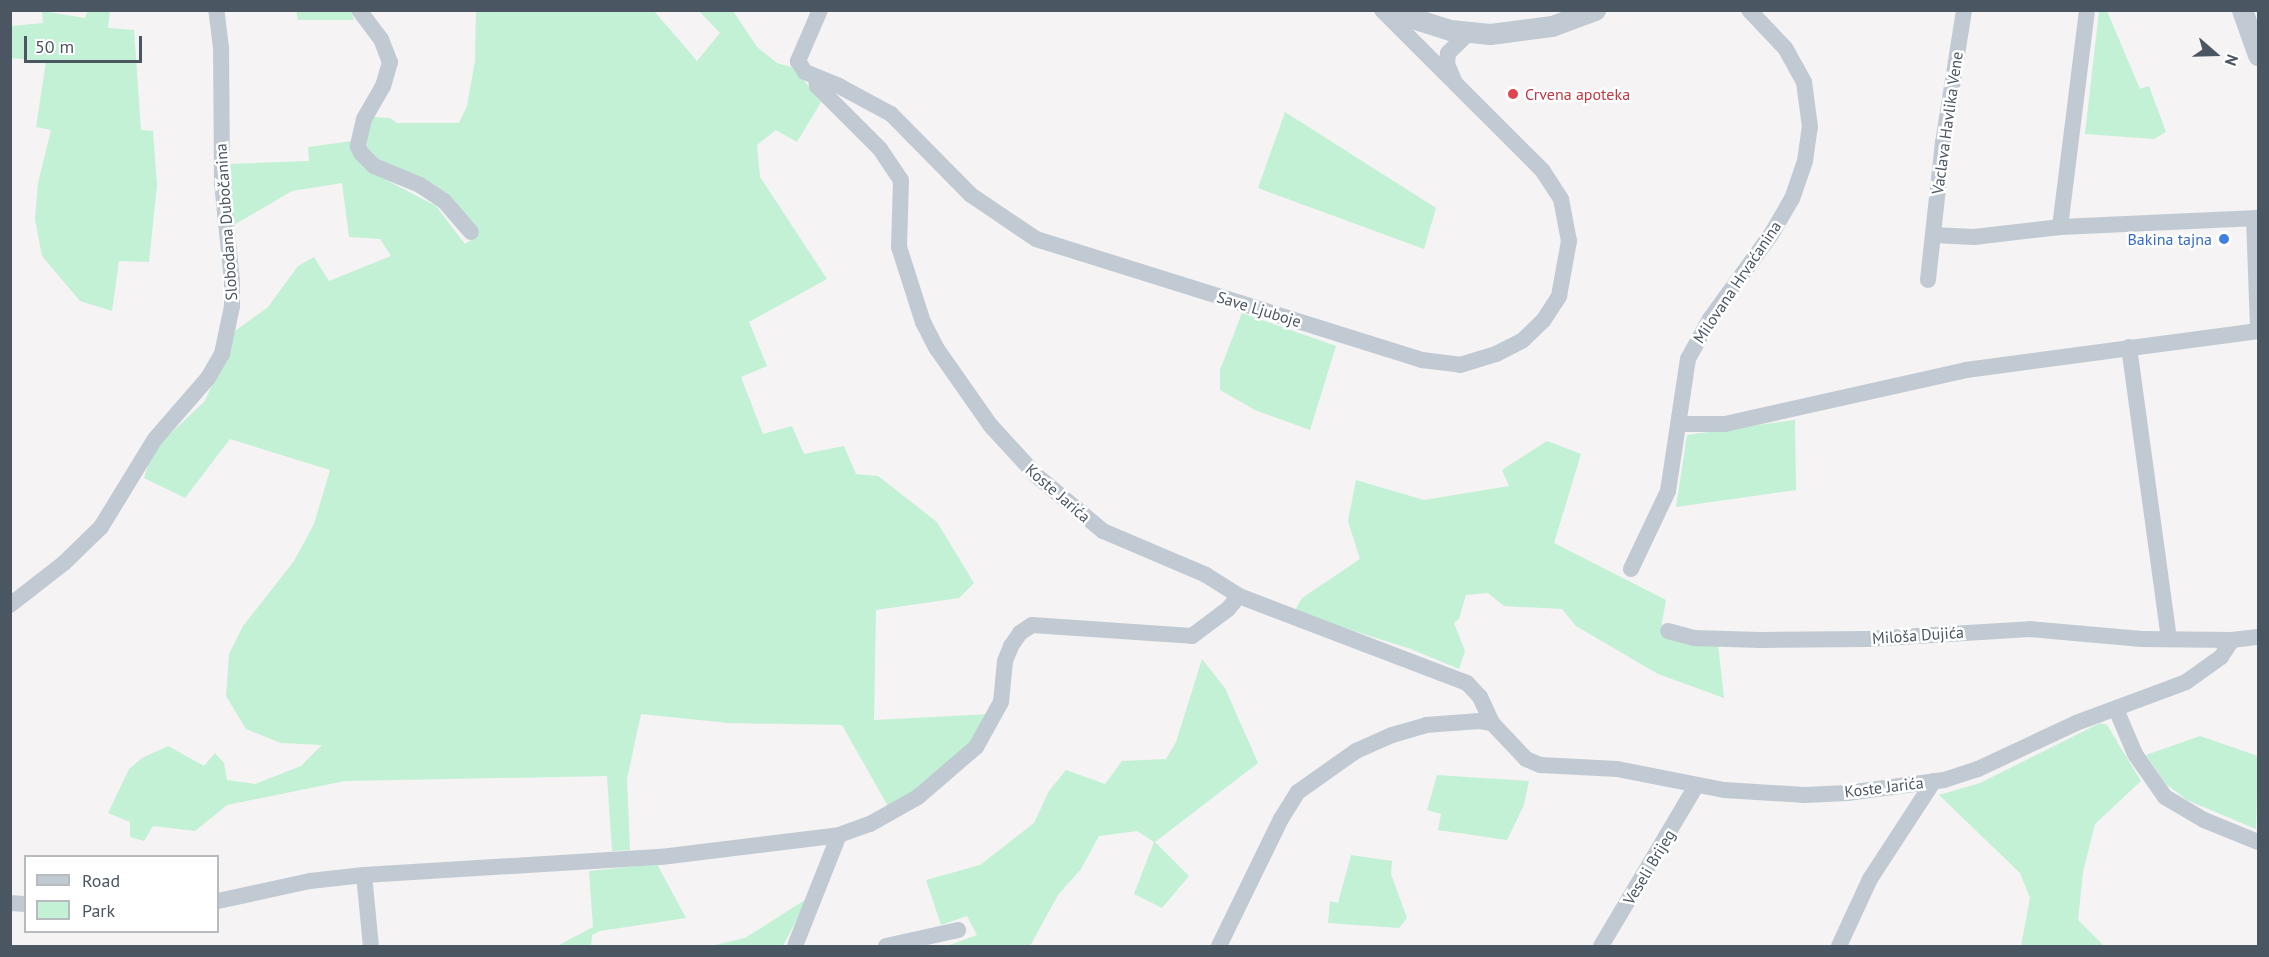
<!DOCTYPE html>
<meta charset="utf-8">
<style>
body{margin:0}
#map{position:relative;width:2269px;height:957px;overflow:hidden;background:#f5f3f3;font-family:"PT Sans",sans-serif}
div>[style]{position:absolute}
.green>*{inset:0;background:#c3f1d5}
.minor>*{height:16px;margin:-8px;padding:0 8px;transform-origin:8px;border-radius:8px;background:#c1cad2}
.tertiary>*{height:21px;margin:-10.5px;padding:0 10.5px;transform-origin:10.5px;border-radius:10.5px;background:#c1cad2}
.dots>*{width:16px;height:16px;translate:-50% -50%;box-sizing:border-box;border:3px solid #fff;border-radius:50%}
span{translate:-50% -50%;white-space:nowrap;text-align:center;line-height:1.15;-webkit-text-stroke:5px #fff;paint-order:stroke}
.health-label{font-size:16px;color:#be3a42}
.left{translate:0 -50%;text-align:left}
.street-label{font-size:16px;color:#4a5661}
.shop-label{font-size:16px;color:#366cbe}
.right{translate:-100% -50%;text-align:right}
.frame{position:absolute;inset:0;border:12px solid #4a5661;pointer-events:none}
.legend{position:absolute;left:24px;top:855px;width:195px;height:78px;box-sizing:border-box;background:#fff;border:2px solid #b7bbc0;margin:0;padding:8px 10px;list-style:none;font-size:18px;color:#4a5661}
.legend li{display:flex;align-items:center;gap:12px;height:30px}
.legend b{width:30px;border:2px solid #b7bbc0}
.north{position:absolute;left:2185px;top:24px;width:60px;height:60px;-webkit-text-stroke:4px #fff;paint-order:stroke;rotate:110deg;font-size:16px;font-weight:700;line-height:24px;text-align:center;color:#4a5661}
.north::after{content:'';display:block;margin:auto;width:21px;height:27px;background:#4a5661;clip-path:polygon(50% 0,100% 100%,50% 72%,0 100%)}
.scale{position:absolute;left:24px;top:36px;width:118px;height:27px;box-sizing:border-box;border:3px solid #4a5661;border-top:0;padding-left:8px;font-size:18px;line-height:21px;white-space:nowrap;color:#4a5661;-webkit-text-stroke:4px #fff;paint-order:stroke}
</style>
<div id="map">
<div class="green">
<i style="clip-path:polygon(110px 10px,108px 28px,134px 30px,141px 130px,153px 131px,157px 185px,149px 262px,119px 261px,112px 311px,80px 301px,42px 256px,35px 219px,38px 183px,51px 130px,36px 127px,46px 61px,10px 58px,11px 26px,43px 23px,42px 11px,85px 18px,88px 11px)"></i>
<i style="clip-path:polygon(296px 11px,351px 11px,354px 20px,298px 20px)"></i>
<i style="clip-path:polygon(476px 11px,654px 11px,697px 61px,720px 33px,699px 11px,733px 11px,757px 47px,777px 63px,794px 68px,821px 102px,797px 142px,776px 130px,757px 145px,760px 177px,827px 279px,749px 322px,767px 366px,741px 377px,763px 434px,792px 426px,804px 454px,844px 446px,856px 474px,878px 476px,937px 522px,974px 583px,959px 598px,876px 610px,874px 720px,991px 714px,973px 740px,911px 795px,889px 808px,842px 725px,728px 723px,641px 714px,627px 779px,630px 850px,612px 851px,607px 776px,345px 781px,227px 805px,195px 831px,153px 826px,144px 841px,130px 837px,130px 822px,108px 813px,129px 769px,142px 758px,168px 746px,204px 766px,215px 753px,224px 763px,227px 780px,255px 784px,301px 766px,322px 745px,281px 743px,246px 729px,226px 696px,229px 654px,243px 626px,294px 561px,314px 524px,330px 470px,230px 439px,185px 498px,144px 478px,153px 450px,205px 401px,235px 331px,268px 307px,298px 266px,314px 257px,329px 281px,391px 256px,380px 239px,349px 237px,342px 183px,292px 191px,232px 226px,227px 164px,309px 161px,308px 147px,352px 141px,373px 173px,436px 206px,465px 244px,478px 235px,468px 218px,435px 185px,381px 161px,368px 151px,366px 138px,372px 117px,390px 118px,397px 123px,459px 123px,467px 106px,475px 61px)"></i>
<i style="clip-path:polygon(2099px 11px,2107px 11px,2140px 89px,2149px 86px,2166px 132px,2154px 139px,2085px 134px)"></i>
<i style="clip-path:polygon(1285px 112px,1436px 208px,1424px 249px,1258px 188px)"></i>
<i style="clip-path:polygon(1242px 313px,1336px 346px,1310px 430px,1255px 410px,1220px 390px,1220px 370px)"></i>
<i style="clip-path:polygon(1795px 420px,1796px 490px,1676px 507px,1687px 435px)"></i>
<i style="clip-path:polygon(1547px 441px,1581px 454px,1554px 543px,1666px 600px,1660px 634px,1672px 639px,1718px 644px,1724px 698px,1658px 674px,1576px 626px,1562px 609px,1504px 606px,1488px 593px,1466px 595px,1459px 619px,1454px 623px,1465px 651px,1459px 669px,1411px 649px,1294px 612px,1302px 598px,1360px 559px,1348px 521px,1356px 480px,1424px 500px,1509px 486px,1502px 470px)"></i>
<i style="clip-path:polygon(1202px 659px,1225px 688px,1258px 763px,1155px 842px,1189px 876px,1162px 908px,1134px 894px,1154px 842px,1137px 831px,1099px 836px,1081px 869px,1058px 895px,1030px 946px,947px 946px,977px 935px,967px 916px,941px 925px,926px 880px,980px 865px,1034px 823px,1049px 791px,1066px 770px,1105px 784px,1122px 761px,1166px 759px,1176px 742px)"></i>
<i style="clip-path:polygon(2100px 723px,2107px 725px,2141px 781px,2095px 824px,2083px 872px,2078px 920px,2104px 946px,2021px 946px,2030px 898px,2020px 873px,1939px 795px,1980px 783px)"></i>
<i style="clip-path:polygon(2200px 736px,2258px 756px,2256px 829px,2187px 800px,2166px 784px,2146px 755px)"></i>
<i style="clip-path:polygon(1437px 775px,1529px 781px,1524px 805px,1507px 840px,1438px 830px,1441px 814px,1427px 810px)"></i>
<i style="clip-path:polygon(1351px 855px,1392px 861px,1391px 874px,1407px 918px,1399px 928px,1328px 923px,1330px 901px,1338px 903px)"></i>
<i style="clip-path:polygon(657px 864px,686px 918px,600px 931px,592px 935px,591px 946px,557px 946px,593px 927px,589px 871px)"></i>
<i style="clip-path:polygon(808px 898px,783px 946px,711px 946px,745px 938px)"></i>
</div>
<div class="minor">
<i style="left:359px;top:10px;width:36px;rotate:53deg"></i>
<i style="left:381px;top:39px;width:25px;rotate:69deg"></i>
<i style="left:390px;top:62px;width:25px;rotate:106deg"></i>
<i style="left:383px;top:86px;width:38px;rotate:120deg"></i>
<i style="left:364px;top:119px;width:28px;rotate:103deg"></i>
<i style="left:358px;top:146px;width:8px;rotate:67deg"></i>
<i style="left:361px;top:153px;width:18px;rotate:45deg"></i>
<i style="left:374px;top:166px;width:50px;rotate:22.4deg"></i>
<i style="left:420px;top:185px;width:29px;rotate:34deg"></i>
<i style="left:444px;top:201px;width:41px;rotate:48.9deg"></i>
<i style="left:820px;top:10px;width:56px;rotate:113.3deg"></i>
<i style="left:798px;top:61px;width:13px;rotate:58deg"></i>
<i style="left:805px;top:72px;width:37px;rotate:22deg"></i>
<i style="left:839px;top:86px;width:59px;rotate:28.3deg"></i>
<i style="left:891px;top:114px;width:114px;rotate:45.4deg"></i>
<i style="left:971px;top:195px;width:78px;rotate:34.1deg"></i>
<i style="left:1036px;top:239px;width:405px;rotate:17.4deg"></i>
<i style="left:1422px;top:360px;width:38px;rotate:7deg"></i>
<i style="left:1460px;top:365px;width:38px;rotate:-17deg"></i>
<i style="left:1496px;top:354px;width:30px;rotate:-27deg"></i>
<i style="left:1523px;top:340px;width:28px;rotate:-44deg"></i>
<i style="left:1543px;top:321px;width:30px;rotate:-57deg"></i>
<i style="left:1559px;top:296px;width:56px;rotate:-79.7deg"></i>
<i style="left:1569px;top:241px;width:43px;rotate:-100.8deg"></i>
<i style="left:1561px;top:199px;width:33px;rotate:-123deg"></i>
<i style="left:1543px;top:171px;width:124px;rotate:-135deg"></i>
<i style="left:1455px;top:83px;width:21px;rotate:-113deg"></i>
<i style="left:1447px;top:64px;width:11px;rotate:-85deg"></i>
<i style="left:1448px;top:53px;width:29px;rotate:-44deg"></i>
<i style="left:1382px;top:10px;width:98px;rotate:45deg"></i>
<i style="left:816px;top:77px;width:9px;rotate:84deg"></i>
<i style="left:817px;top:86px;width:89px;rotate:45deg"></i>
<i style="left:880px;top:149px;width:37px;rotate:56deg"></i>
<i style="left:901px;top:180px;width:67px;rotate:91.7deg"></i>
<i style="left:899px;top:247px;width:79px;rotate:72.3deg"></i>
<i style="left:923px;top:322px;width:30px;rotate:63deg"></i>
<i style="left:937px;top:349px;width:94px;rotate:55deg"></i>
<i style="left:991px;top:426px;width:68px;rotate:47.4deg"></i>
<i style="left:1037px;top:476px;width:86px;rotate:39.8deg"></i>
<i style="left:1103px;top:531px;width:112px;rotate:23.1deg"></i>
<i style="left:1206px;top:575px;width:39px;rotate:32deg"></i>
<i style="left:1239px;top:596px;width:244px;rotate:20.9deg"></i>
<i style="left:1467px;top:683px;width:19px;rotate:47deg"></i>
<i style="left:1480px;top:697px;width:29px;rotate:65deg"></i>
<i style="left:2254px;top:218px;width:111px;rotate:87.9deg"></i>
<i style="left:2060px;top:227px;width:219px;rotate:-82.9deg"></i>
<i style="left:1933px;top:235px;width:41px;rotate:2.8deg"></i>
<i style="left:1974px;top:237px;width:87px;rotate:-6.6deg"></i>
<i style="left:2060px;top:227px;width:198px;rotate:-2.6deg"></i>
<i style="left:1928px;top:280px;width:138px;rotate:-83.8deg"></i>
<i style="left:1943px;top:143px;width:135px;rotate:-81deg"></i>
<i style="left:2129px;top:347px;width:295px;rotate:82.2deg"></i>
<i style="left:1679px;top:424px;width:46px"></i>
<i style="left:1725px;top:424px;width:247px;rotate:-12.6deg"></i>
<i style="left:1966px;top:370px;width:295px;rotate:-7.6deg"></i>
<i style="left:1631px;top:569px;width:86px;rotate:-64.6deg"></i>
<i style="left:1668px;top:491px;width:134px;rotate:-81.4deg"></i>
<i style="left:1688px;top:359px;width:46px;rotate:-61.2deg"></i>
<i style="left:1710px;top:319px;width:106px;rotate:-54.2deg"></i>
<i style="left:1772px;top:233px;width:39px;rotate:-60deg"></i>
<i style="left:1792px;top:199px;width:40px;rotate:-71.1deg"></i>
<i style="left:1805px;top:161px;width:34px;rotate:-82deg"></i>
<i style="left:1810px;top:127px;width:45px;rotate:-97.6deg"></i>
<i style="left:1804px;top:82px;width:39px;rotate:-119deg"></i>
<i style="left:1785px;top:48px;width:52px;rotate:-133.5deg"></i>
<i style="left:10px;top:605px;width:68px;rotate:-37.9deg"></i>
<i style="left:64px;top:563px;width:52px;rotate:-44.2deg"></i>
<i style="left:101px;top:527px;width:103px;rotate:-58.5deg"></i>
<i style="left:155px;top:439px;width:81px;rotate:-49deg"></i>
<i style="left:208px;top:378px;width:28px;rotate:-60deg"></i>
<i style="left:222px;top:354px;width:49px;rotate:-78.2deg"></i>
<i style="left:232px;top:306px;width:25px;rotate:-90deg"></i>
<i style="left:232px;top:281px;width:100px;rotate:-95.8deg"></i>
<i style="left:222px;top:182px;width:134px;rotate:-90.4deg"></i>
<i style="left:221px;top:48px;width:38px;rotate:-97deg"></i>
<i style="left:1668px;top:631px;width:27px;rotate:15deg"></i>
<i style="left:1694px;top:638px;width:67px;rotate:1.7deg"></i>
<i style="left:1761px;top:640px;width:107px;rotate:-0.5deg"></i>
<i style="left:1868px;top:639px;width:162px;rotate:-3.5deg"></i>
<i style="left:2030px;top:629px;width:112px;rotate:5.1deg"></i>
<i style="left:2142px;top:639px;width:90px;rotate:0.6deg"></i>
<i style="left:2116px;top:709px;width:49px;rotate:67.1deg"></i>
<i style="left:2135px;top:754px;width:52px;rotate:55.1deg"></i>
<i style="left:2165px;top:797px;width:45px;rotate:30.5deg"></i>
<i style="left:2204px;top:820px;width:58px;rotate:22.2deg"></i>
<i style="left:364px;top:875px;width:71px;rotate:84.4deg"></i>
<i style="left:218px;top:901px;width:94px;rotate:-12.3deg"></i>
<i style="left:310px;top:881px;width:54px;rotate:-6.3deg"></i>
<i style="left:364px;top:875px;width:298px;rotate:-3.5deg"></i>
<i style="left:661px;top:857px;width:179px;rotate:-7deg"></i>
<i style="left:839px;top:835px;width:33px;rotate:-20deg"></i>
<i style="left:870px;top:824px;width:55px;rotate:-29.4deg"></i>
<i style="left:918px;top:797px;width:77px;rotate:-40.8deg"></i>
<i style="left:976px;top:747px;width:51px;rotate:-60.9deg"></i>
<i style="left:1001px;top:702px;width:41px;rotate:-84.4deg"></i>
<i style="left:1005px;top:661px;width:16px;rotate:-68deg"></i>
<i style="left:1011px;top:646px;width:16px;rotate:-55deg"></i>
<i style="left:1020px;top:633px;width:14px;rotate:-34deg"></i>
<i style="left:1032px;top:625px;width:160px;rotate:3.9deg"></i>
<i style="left:1192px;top:636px;width:45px;rotate:-36.9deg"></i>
<i style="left:1228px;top:609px;width:17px;rotate:-50deg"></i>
<i style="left:10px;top:903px;width:16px;rotate:4deg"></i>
<i style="left:795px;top:946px;width:119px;rotate:-68.4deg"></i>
<i style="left:886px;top:946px;width:74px;rotate:-12.5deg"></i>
<i style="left:1219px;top:946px;width:141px;rotate:-64deg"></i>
<i style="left:1281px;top:819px;width:32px;rotate:-58deg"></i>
<i style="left:1298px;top:792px;width:71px;rotate:-35.3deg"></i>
<i style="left:1356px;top:751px;width:39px;rotate:-24deg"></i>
<i style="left:1392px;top:735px;width:35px;rotate:-16deg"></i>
<i style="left:1426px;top:725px;width:53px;rotate:-4.3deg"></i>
<i style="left:1479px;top:721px;width:13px;rotate:9deg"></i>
<i style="left:1492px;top:723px;width:50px;rotate:46.6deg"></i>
<i style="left:1526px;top:759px;width:15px;rotate:23deg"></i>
<i style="left:1540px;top:765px;width:77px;rotate:3deg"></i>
<i style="left:1617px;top:769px;width:109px;rotate:11.1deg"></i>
<i style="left:1724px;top:790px;width:81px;rotate:3.5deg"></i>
<i style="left:1805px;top:795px;width:42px;rotate:-2.7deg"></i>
<i style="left:1847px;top:793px;width:98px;rotate:-7.6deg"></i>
<i style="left:1944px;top:780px;width:36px;rotate:-18deg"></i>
<i style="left:1978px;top:769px;width:108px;rotate:-25.1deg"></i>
<i style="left:2076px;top:723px;width:117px;rotate:-20.4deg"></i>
<i style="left:2186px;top:682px;width:43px;rotate:-35.5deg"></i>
<i style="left:2221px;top:657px;width:20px;rotate:-57deg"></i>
<i style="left:2232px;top:640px;width:26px;rotate:-7deg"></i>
<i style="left:1601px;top:946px;width:186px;rotate:-59.3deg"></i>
<i style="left:1839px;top:946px;width:74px;rotate:-65.2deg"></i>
<i style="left:1870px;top:879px;width:117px;rotate:-56.9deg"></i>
</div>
<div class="tertiary">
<i style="left:1387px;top:10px;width:66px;rotate:17.6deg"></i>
<i style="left:1450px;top:30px;width:40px;rotate:5.7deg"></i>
<i style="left:1490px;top:34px;width:63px;rotate:-7.4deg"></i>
<i style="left:1552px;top:26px;width:46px;rotate:-20.4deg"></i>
<i style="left:2242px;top:10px;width:48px;rotate:70.4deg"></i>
</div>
<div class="dots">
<i style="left:1513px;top:94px;background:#e0444e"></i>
<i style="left:2224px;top:239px;background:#3f7fe0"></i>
</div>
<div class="health-label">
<span class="left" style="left:1525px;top:94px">Crvena apoteka</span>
</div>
<div class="street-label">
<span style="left:1947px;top:123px;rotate:-82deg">Vaclava Havlika Vene</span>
<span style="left:226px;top:222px;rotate:-94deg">Slobodana Dubočanina</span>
<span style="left:1737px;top:282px;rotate:-56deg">Milovana Hrvaćanina</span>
<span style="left:1259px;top:309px;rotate:17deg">Save Ljuboje</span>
<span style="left:1058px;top:493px;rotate:41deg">Koste Jarića</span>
<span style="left:1918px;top:635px;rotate:-4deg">Miloša Dujića</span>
<span style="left:1884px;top:787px;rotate:-7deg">Koste Jarića</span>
<span style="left:1649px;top:867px;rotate:-59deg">Veseli Brijeg</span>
</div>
<div class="shop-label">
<span class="right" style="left:2212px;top:239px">Bakina tajna</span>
</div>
<div class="frame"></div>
<ul class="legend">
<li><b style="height:8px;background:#c1cad2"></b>Road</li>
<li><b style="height:16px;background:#c3f1d5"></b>Park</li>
</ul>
<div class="north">N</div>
<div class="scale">50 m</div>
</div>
